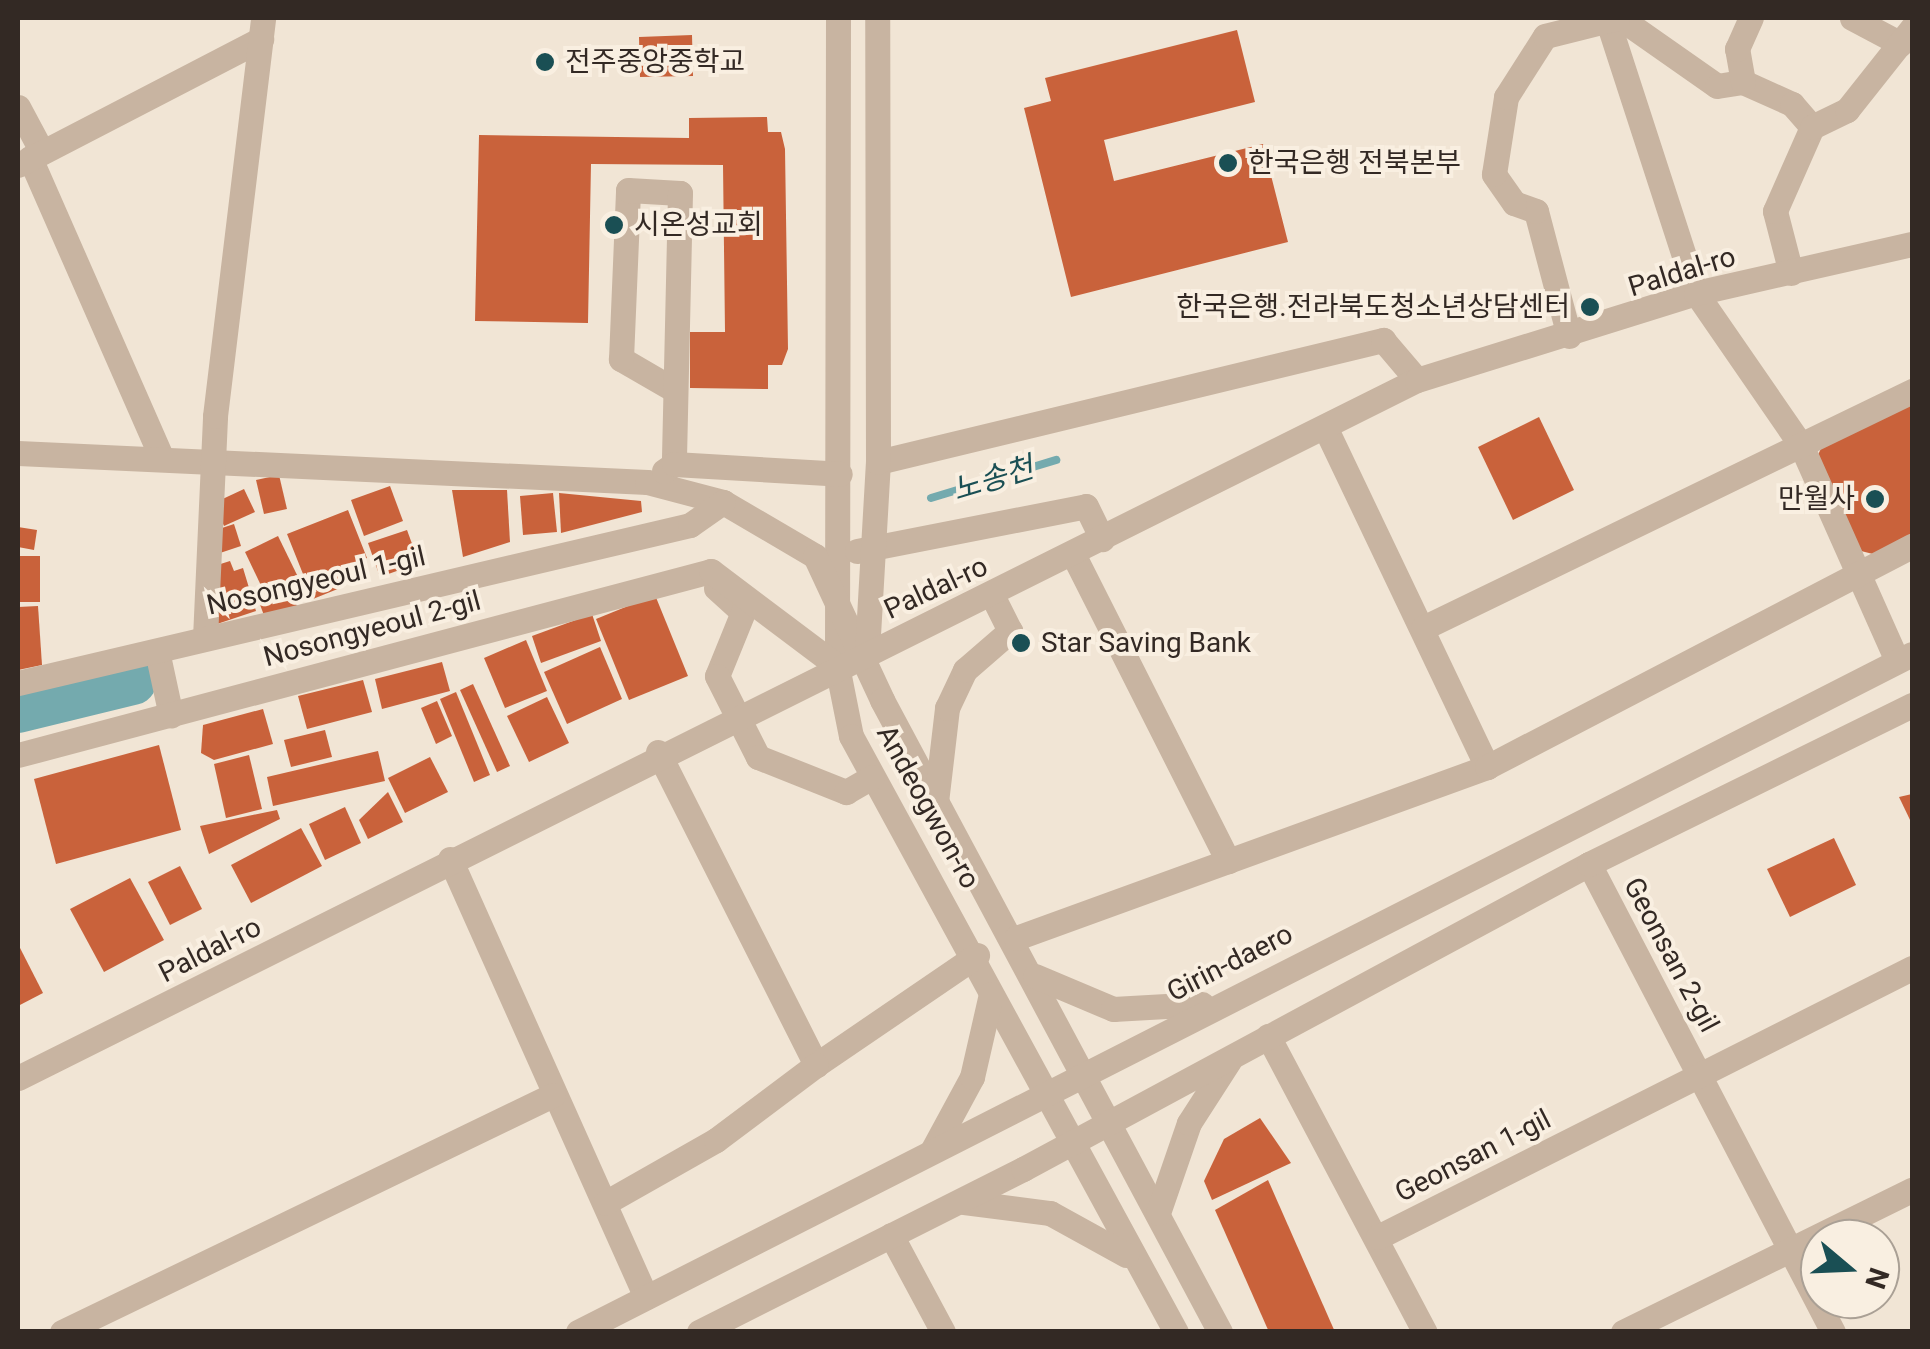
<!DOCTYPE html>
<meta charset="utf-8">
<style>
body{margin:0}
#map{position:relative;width:1930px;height:1349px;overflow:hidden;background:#f1e5d5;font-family:Roboto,"Noto Sans KR",sans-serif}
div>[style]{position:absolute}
.stream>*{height:8px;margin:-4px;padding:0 4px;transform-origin:4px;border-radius:4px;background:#74aaae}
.river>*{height:48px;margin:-24px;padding:0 24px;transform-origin:24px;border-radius:24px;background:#74aaae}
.building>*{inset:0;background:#c9623b}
.minor>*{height:25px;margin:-12.5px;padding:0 12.5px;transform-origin:12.5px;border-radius:12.5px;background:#c8b4a1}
.dots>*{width:28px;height:28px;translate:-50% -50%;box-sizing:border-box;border:5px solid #f9efe1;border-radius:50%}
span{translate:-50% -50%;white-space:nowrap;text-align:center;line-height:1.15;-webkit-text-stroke:8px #f9efe1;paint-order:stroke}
.poi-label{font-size:28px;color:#332924}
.left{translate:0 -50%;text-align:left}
.right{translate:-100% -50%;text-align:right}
.street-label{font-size:28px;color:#332924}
.water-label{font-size:30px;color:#1a4f54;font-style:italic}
.frame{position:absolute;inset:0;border:20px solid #332924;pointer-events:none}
.north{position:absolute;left:1800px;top:1219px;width:100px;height:100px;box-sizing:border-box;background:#f9efe1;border:2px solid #aaa095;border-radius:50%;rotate:109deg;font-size:28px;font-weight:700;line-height:40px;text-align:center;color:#332924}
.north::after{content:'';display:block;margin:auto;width:35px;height:45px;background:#1a4f54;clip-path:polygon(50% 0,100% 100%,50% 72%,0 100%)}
</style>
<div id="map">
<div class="stream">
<i style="left:931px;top:498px;width:131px;rotate:-16.9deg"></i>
<i style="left:133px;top:681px;width:14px;rotate:-12deg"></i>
</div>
<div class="river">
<i style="left:18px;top:709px;width:118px;rotate:-13.7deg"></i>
</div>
<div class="building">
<i style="clip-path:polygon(1237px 30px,1255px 102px,1104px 140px,1114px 181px,1263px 144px,1288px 242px,1071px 297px,1024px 108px,1051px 101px,1045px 78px)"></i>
<i style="clip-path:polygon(692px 35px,693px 76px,640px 77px,639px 37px)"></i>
<i style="clip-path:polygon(767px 117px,768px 132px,781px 132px,785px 149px,788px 349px,782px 365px,768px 365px,768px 389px,690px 388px,690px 332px,725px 332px,723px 165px,591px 164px,588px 323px,475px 321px,479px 135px,689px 138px,689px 118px)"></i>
<i style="clip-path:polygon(1912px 397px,1912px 540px,1881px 556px,1861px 551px,1817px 457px,1825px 440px)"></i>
<i style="clip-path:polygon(1539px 417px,1574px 490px,1513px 520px,1478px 447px)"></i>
<i style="clip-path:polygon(279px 475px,287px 509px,264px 514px,256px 480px)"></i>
<i style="clip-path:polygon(390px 486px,403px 521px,364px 536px,351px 500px)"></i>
<i style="clip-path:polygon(244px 489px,255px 512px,224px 526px,214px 503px)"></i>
<i style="clip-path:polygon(452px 490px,507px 490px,510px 542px,463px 557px)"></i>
<i style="clip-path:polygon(553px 493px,557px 532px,523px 535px,520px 496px)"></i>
<i style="clip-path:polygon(559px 493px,641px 501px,642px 512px,561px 533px)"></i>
<i style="clip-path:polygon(348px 510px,367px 558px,339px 569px,345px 586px,313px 599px,287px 534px)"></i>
<i style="clip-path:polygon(234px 524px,241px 546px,220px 553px,213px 531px)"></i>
<i style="clip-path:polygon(18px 527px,37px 530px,34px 550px,18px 547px)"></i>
<i style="clip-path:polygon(407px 530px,419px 563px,380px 577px,368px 543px)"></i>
<i style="clip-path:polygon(278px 536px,299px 579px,266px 596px,245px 552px)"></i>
<i style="clip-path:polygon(18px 556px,40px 556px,40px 602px,18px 602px)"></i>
<i style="clip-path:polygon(230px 561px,234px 571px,243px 568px,256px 611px,217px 624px,211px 567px)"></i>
<i style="clip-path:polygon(291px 590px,297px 606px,265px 618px,259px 602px)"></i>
<i style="clip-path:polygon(655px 595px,688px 676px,629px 700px,596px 619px)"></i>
<i style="clip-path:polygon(38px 606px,42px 665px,18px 670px,18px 607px)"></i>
<i style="clip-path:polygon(592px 614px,601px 641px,541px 663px,532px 636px)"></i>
<i style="clip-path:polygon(526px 640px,547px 691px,505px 708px,484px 658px)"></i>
<i style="clip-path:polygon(600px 647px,622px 699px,567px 724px,544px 672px)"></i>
<i style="clip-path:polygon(442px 662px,450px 691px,382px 709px,375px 679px)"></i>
<i style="clip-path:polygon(363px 680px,372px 712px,307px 729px,298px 696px)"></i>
<i style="clip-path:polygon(473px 684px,510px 766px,497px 772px,460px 690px)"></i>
<i style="clip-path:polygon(456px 692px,490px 775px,474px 782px,440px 699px)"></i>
<i style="clip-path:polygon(547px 697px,569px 743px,529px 762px,507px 716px)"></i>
<i style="clip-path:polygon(437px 701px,452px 736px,436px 744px,421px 708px)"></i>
<i style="clip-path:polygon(263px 709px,273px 744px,214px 760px,201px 753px,203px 725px)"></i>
<i style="clip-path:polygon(325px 730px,332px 757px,291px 767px,284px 740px)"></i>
<i style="clip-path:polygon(159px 745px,181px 830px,56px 864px,34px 779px)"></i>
<i style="clip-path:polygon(378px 751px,385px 781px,273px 806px,267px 777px)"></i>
<i style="clip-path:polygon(249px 755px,262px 809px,226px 818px,214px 764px)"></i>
<i style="clip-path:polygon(430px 757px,448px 792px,405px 813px,388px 778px)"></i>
<i style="clip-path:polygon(388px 792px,403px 822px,368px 839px,359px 820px)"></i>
<i style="clip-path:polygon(1912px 794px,1912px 824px,1899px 797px)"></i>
<i style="clip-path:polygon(345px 807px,361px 843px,325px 860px,309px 824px)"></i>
<i style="clip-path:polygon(277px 810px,280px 819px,209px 854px,200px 826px)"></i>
<i style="clip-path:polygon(301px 828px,322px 866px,251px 903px,231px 865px)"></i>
<i style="clip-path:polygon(1834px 838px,1856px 885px,1790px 917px,1767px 869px)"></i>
<i style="clip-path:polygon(180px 866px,202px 909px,170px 925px,148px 882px)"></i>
<i style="clip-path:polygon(130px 878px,164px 940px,104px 972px,70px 909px)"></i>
<i style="clip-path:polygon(18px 944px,43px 993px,18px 1006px)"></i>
<i style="clip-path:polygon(1260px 1118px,1291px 1163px,1212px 1200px,1204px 1181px,1224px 1139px)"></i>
<i style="clip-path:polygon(1268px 1180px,1335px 1332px,1269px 1332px,1215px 1210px)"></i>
</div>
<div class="minor">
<i style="left:838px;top:18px;width:648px;rotate:90.09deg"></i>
<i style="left:837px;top:666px;width:71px;rotate:78.7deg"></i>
<i style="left:851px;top:736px;width:679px;rotate:61.4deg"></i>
<i style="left:1620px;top:18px;width:118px;rotate:35deg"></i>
<i style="left:1717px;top:86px;width:26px;rotate:-9deg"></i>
<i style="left:1743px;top:82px;width:54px;rotate:24.2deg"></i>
<i style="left:1792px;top:104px;width:30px;rotate:49deg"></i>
<i style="left:1852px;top:18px;width:55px;rotate:28deg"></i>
<i style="left:1608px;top:22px;width:285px;rotate:72deg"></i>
<i style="left:1696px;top:293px;width:185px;rotate:55.4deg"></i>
<i style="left:1801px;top:445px;width:236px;rotate:66deg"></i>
<i style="left:1743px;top:82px;width:34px;rotate:-100deg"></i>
<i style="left:1737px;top:49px;width:34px;rotate:-66deg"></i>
<i style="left:18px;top:107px;width:51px;rotate:61.9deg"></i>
<i style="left:30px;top:158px;width:328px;rotate:66.3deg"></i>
<i style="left:18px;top:165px;width:274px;rotate:-27.4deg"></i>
<i style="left:1791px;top:273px;width:64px;rotate:-104.5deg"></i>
<i style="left:1775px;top:211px;width:92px;rotate:-66.2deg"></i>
<i style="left:1812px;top:127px;width:39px;rotate:-26deg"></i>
<i style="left:1847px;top:110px;width:105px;rotate:-51.6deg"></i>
<i style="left:1569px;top:336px;width:129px;rotate:-104.8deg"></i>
<i style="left:1536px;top:211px;width:23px;rotate:-160deg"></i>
<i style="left:1514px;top:203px;width:35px;rotate:-125deg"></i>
<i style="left:1494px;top:174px;width:78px;rotate:-81.1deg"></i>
<i style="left:1506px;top:97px;width:72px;rotate:-57.4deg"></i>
<i style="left:1545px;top:36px;width:74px;rotate:-14deg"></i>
<i style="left:671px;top:388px;width:58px;rotate:-149.9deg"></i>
<i style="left:621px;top:359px;width:169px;rotate:-87.6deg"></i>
<i style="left:628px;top:190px;width:52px;rotate:3.3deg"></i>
<i style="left:680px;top:193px;width:271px;rotate:91.3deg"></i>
<i style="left:1325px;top:427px;width:377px;rotate:64.5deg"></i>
<i style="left:18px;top:453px;width:630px;rotate:2.64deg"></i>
<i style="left:647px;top:482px;width:79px;rotate:14.7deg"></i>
<i style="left:723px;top:502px;width:107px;rotate:30.4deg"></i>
<i style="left:815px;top:556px;width:159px;rotate:65deg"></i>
<i style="left:882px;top:700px;width:717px;rotate:61.86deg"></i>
<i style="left:878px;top:462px;width:520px;rotate:-13.58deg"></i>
<i style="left:1383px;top:340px;width:52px;rotate:49.6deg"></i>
<i style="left:664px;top:471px;width:12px;rotate:-35deg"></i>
<i style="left:674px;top:464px;width:166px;rotate:3.4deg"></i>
<i style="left:857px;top:551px;width:233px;rotate:-11.1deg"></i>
<i style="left:1086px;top:506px;width:37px;rotate:64deg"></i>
<i style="left:1074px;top:556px;width:342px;rotate:63.2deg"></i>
<i style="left:716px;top:588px;width:36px;rotate:42deg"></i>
<i style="left:743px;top:612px;width:69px;rotate:112.1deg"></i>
<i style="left:717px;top:676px;width:91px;rotate:63.2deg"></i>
<i style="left:758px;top:757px;width:95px;rotate:21.7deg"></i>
<i style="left:846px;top:792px;width:30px;rotate:-30deg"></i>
<i style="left:1423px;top:628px;width:543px;rotate:-25.86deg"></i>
<i style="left:205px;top:638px;width:222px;rotate:-87.4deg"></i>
<i style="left:215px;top:416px;width:401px;rotate:-83.1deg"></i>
<i style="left:157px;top:651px;width:66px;rotate:77.8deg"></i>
<i style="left:867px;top:652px;width:190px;rotate:-86.7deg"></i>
<i style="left:878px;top:462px;width:444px;rotate:-90.1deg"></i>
<i style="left:18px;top:683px;width:690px;rotate:-13.23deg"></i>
<i style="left:690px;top:525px;width:40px;rotate:-34.9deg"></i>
<i style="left:658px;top:752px;width:351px;rotate:63.2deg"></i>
<i style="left:816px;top:1065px;width:195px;rotate:-34.3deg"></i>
<i style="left:18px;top:755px;width:717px;rotate:-14.87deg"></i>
<i style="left:711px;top:571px;width:158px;rotate:37deg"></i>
<i style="left:936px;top:802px;width:95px;rotate:-83.3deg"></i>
<i style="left:947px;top:708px;width:42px;rotate:-64.7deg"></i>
<i style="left:965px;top:670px;width:60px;rotate:-40.9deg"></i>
<i style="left:1010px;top:631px;width:40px;rotate:-116.6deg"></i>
<i style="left:450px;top:859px;width:480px;rotate:65.9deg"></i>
<i style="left:1589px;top:864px;width:528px;rotate:62.46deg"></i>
<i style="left:1016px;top:938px;width:501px;rotate:-19.95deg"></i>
<i style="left:1487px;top:767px;width:479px;rotate:-27.5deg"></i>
<i style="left:1035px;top:976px;width:85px;rotate:22.9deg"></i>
<i style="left:1113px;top:1009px;width:89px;rotate:-3.2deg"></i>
<i style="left:1268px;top:1036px;width:335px;rotate:62.1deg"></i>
<i style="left:18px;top:1078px;width:1563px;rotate:-26.52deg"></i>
<i style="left:1417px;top:380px;width:292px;rotate:-17.3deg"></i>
<i style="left:1696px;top:293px;width:221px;rotate:-12.8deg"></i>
<i style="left:932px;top:1151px;width:84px;rotate:-61.6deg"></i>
<i style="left:972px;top:1077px;width:85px;rotate:-77.1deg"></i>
<i style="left:964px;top:1202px;width:87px;rotate:7.3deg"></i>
<i style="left:1050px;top:1213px;width:87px;rotate:28.9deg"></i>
<i style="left:605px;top:1203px;width:128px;rotate:-29.6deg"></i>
<i style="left:716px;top:1140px;width:125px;rotate:-36.9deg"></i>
<i style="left:1158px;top:1213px;width:95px;rotate:-71deg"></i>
<i style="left:1189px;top:1123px;width:74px;rotate:-57.2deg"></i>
<i style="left:891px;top:1235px;width:110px;rotate:61.8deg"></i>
<i style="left:1378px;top:1237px;width:598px;rotate:-26.74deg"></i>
<i style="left:62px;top:1332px;width:545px;rotate:-25.77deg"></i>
<i style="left:578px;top:1332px;width:1496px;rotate:-26.94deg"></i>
<i style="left:699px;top:1332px;width:363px;rotate:-26.7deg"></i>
<i style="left:1023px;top:1169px;width:643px;rotate:-28.32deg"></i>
<i style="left:1589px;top:864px;width:360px;rotate:-26.2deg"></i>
<i style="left:1623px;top:1332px;width:322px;rotate:-26.2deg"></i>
</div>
<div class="dots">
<i style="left:545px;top:62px;background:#1a4f54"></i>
<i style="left:1228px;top:163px;background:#1a4f54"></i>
<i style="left:614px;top:225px;background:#1a4f54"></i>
<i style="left:1590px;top:307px;background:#1a4f54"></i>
<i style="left:1875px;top:499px;background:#1a4f54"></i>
<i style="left:1021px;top:643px;background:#1a4f54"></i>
</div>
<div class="poi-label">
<span class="left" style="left:565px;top:62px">전주중앙중학교</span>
<span class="left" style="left:1248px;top:163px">한국은행 전북본부</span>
<span class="left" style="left:634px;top:225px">시온성교회</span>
<span class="right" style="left:1570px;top:307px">한국은행.전라북도청소년상담센터</span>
<span class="right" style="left:1855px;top:499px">만월사</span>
<span class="left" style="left:1041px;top:643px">Star Saving Bank</span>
</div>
<div class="street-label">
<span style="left:1682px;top:272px;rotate:-17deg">Paldal-ro</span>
<span style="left:316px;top:581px;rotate:-13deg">Nosongyeoul 1-gil</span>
<span style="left:936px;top:588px;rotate:-25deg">Paldal-ro</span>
<span style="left:372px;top:629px;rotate:-15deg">Nosongyeoul 2-gil</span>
<span style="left:928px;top:807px;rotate:61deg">Andeogwon-ro</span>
<span style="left:210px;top:950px;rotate:-27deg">Paldal-ro</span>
<span style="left:1671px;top:955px;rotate:62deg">Geonsan 2-gil</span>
<span style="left:1230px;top:963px;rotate:-27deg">Girin-daero</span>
<span style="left:1473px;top:1156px;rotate:-27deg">Geonsan 1-gil</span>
</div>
<div class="water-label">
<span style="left:993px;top:479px;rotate:-17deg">노송천</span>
</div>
<div class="frame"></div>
<div class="north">N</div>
</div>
